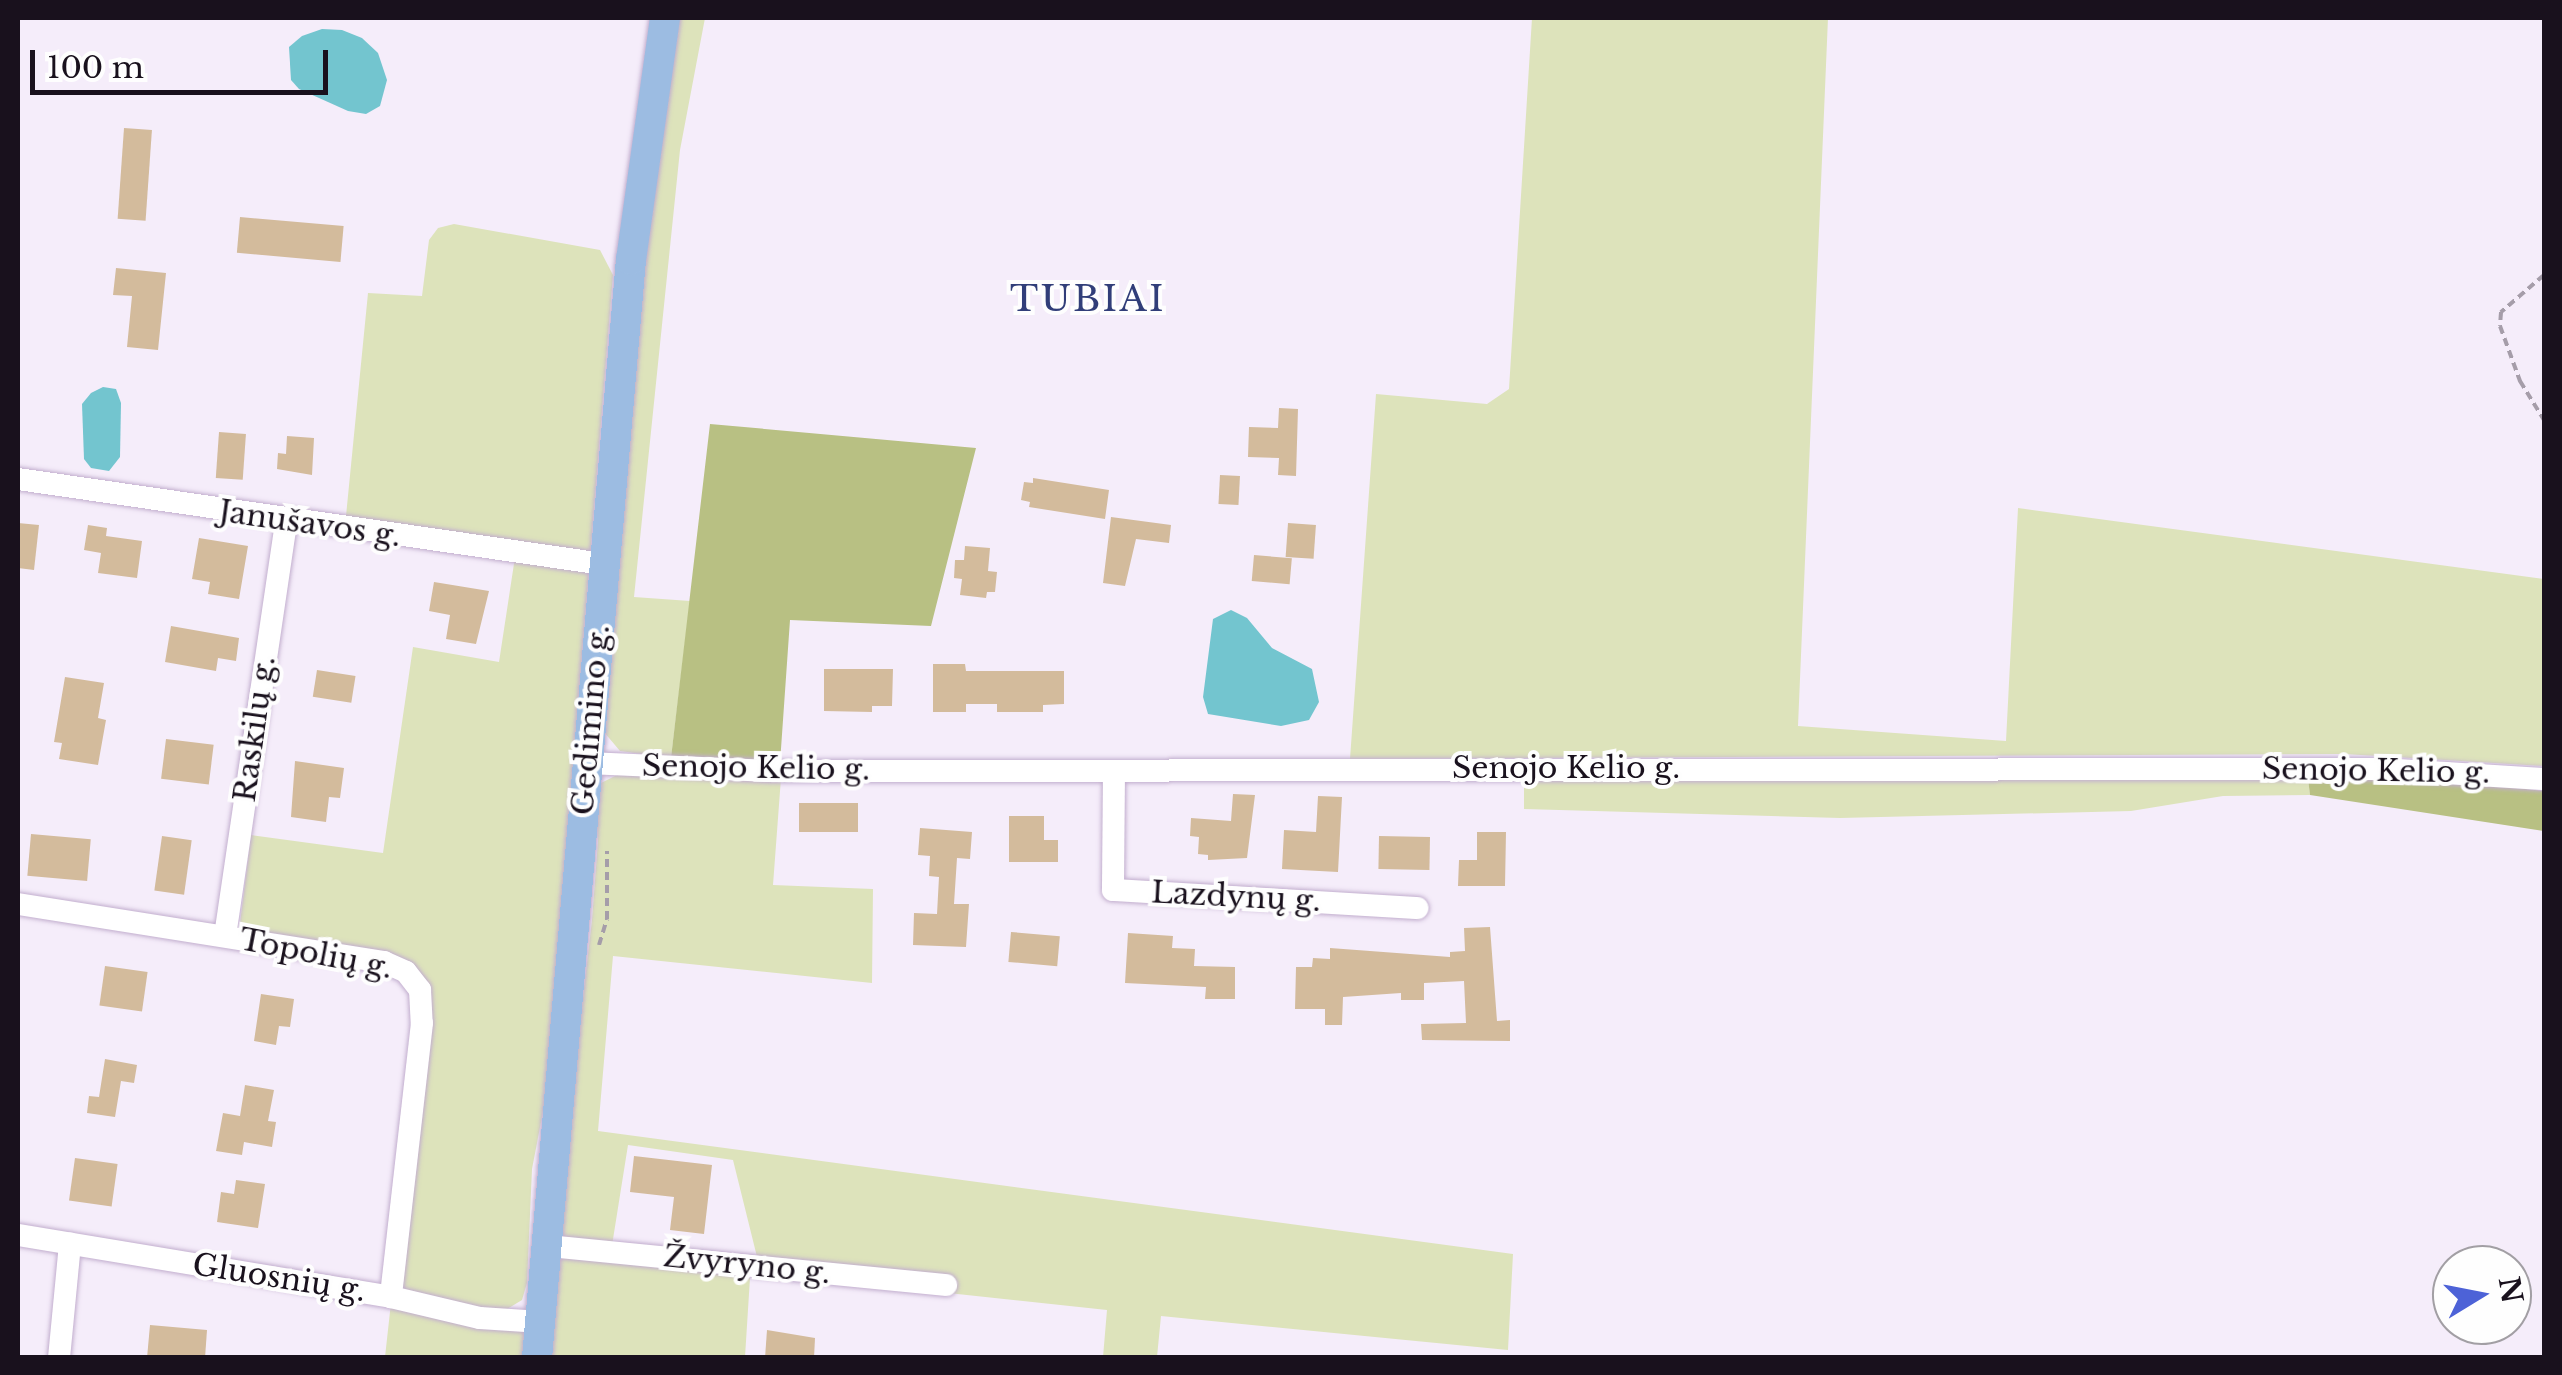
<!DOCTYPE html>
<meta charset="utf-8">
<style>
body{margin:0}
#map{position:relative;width:2562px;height:1375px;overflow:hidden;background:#f5edfa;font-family:"Libre Baskerville",serif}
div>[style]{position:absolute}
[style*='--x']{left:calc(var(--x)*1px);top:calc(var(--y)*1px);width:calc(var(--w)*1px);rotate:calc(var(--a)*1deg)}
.green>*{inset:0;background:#dde3bb}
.forest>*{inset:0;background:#b8c083}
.water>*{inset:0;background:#73c5cf}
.building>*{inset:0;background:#d3bb9c;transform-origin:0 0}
.path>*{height:4px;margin-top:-2px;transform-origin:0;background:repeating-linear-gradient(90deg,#a59da9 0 8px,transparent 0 13px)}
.roads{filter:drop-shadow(0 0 2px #c2aece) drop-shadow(0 0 2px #c2aece)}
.minor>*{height:22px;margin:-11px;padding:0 11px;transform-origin:11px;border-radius:11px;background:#fff}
.major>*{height:30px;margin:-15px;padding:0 15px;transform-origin:15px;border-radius:15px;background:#9cbce2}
span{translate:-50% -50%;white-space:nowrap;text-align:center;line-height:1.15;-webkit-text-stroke:8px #fefefe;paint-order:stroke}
.street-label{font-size:30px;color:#19111d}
.quarter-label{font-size:35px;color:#313e79;letter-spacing:2.5px}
.frame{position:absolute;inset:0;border:20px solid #19111d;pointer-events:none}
.north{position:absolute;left:2432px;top:1245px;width:100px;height:100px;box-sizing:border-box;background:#fefefe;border:2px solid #a29fa4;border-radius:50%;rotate:80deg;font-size:28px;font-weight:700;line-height:40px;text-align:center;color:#19111d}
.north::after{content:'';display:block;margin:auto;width:35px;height:45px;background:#4d62d7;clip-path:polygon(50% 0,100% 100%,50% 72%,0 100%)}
.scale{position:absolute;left:30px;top:50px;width:298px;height:45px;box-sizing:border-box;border:5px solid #19111d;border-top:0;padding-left:12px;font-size:30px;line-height:35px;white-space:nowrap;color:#19111d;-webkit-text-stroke:8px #fefefe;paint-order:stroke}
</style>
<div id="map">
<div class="green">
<div style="clip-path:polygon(672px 18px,705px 18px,680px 150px,634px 597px,690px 601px,671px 758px,620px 751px,604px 732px,643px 260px)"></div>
<div style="clip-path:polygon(1532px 18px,1828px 18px,1798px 726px,2006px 741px,2018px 508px,2544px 579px,2544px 766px,2344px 754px,1350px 759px,1376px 394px,1487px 404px,1509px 389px)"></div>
<div style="clip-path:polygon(454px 224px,600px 250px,613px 275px,546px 1096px,532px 1169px,527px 1283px,522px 1300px,504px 1311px,541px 1322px,537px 1357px,385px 1357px,422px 1023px,406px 972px,239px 931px,251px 835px,383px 853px,413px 647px,499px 662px,517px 544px,346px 516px,368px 293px,422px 296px,429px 240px,438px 228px)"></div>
<div style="clip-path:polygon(619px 774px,781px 778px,773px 885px,873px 889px,872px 983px,613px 956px,598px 1131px,1513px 1254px,1508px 1350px,1161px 1316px,1157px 1357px,1103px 1357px,1107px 1310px,761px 1273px,733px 1160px,628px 1145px,610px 1258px,750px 1278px,745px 1357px,541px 1358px,592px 920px,598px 841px,595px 800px,601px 783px)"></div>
<div style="clip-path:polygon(1524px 778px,2308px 779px,2310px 795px,2223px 796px,2131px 811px,1840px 818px,1524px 809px)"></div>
</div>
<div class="forest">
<div style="clip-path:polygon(710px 424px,976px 448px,931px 626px,790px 620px,780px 763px,671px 758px)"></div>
<div style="clip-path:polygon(2420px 778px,2544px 791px,2544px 831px,2310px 795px,2308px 779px)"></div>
</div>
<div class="water">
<div style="clip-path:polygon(322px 29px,342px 30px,362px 38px,378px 53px,387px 80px,380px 106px,366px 114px,348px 111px,299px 89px,291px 80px,289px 47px,302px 36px)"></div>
<div style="clip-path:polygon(103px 387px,116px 389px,121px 403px,120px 457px,109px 471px,91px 468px,84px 459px,82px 404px,91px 393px)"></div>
<div style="clip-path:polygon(1231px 610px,1247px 618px,1272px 648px,1312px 669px,1319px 702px,1309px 720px,1281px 726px,1208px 714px,1203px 697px,1213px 619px)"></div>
</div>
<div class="building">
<div style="left:124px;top:128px;width:28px;height:91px;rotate:4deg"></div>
<div style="left:240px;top:217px;width:104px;height:36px;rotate:5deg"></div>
<div style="clip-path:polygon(116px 268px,166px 273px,158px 350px,127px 347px,132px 296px,113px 295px)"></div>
<div style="clip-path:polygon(1279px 408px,1298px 409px,1296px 476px,1278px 475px,1279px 458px,1248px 457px,1249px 427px,1278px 428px)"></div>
<div style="left:219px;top:432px;width:27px;height:46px;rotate:4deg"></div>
<div style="clip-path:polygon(287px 436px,314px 438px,312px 475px,277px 469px,278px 453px,286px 454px)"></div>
<div style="left:1220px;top:475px;width:20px;height:29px;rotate:3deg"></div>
<div style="clip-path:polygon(1033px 478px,1109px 490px,1105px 519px,1029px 507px,1030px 502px,1021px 500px,1024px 482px,1033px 483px)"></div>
<div style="clip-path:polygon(1111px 517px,1171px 525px,1169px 543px,1136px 539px,1125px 586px,1103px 583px)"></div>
<div style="clip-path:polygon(18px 523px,39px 525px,34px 570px,18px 568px)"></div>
<div style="left:1288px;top:523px;width:28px;height:34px;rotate:4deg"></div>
<div style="clip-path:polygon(88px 525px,107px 528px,106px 536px,142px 541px,137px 578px,98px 573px,101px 553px,84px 550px)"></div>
<div style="clip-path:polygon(199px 538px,248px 546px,239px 599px,208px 594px,210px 582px,192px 579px)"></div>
<div style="clip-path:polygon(965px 546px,990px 548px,988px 571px,997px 572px,995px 592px,987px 592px,986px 598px,960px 595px,962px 579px,954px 578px,955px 560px,964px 560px)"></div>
<div style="left:1254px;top:555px;width:38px;height:26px;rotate:5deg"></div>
<div style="clip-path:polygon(434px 582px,489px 591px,476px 644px,446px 639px,450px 615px,429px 611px)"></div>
<div style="clip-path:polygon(171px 626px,239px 638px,236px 661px,218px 658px,216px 671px,165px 662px)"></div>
<div style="clip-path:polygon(933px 664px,965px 664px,966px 671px,1064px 671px,1064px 704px,1043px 705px,1043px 712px,997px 712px,997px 704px,966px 704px,966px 712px,933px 712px)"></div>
<div style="clip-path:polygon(824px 669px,893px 669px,892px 706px,872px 706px,872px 712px,824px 711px)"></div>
<div style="left:317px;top:670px;width:39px;height:27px;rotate:9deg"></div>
<div style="clip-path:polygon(65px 677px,104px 683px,98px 718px,106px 720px,98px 765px,59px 759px,62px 743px,54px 742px)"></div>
<div style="left:166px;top:739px;width:48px;height:40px;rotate:7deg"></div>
<div style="clip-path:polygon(295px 761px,344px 768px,340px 798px,329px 797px,326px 822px,291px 817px)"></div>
<div style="clip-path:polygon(1233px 794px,1255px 795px,1247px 858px,1208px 860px,1208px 855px,1198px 854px,1199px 837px,1190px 836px,1191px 818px,1231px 821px)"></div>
<div style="clip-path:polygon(1318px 796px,1342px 797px,1338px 872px,1282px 869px,1284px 830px,1316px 832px)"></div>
<div style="left:799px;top:803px;width:59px;height:29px"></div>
<div style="clip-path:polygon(1009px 816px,1044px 816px,1044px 840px,1058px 840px,1058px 862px,1009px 862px)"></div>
<div style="clip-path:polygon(920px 828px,972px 832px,970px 859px,957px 858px,954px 904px,969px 904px,966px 947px,913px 945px,914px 913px,937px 914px,939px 877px,929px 876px,930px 856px,918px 855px)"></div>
<div style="clip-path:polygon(1477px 832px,1506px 832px,1505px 886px,1458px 886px,1459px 860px,1477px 860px)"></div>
<div style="left:31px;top:834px;width:60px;height:42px;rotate:5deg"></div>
<div style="left:162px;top:836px;width:30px;height:55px;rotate:8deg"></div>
<div style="left:1379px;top:836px;width:51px;height:33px;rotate:1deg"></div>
<div style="clip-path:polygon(1490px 927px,1497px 1021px,1510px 1020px,1510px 1041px,1422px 1040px,1421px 1024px,1466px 1023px,1464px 981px,1424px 983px,1424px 1000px,1401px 1000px,1401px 993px,1343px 997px,1342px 1025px,1325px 1025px,1325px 1009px,1295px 1009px,1296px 967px,1312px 967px,1313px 958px,1330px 959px,1330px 948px,1450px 957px,1450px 952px,1465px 951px,1464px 928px)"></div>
<div style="left:1011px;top:932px;width:49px;height:30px;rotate:5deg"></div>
<div style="clip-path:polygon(1128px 933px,1173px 936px,1172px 948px,1195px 949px,1194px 966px,1235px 967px,1235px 999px,1205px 999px,1206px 987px,1125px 983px)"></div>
<div style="left:105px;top:966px;width:43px;height:40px;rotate:8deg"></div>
<div style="clip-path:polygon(261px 994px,294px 999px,290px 1027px,279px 1026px,276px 1045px,254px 1041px)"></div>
<div style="clip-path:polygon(105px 1059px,137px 1065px,134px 1083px,121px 1081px,115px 1117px,87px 1113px,89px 1096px,99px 1097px)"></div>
<div style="clip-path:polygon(245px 1085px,274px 1090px,268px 1121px,276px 1122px,272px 1147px,244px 1142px,242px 1155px,216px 1151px,223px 1113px,240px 1116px)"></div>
<div style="clip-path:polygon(634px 1156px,712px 1165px,704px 1234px,670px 1230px,674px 1197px,630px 1192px)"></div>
<div style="left:75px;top:1158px;width:43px;height:43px;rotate:8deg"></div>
<div style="clip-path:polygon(236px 1180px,265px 1184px,258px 1228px,217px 1222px,221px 1192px,234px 1194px)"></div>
<div style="clip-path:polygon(150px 1325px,207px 1330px,205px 1358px,147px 1358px)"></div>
<div style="clip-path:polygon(767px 1330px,815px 1338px,814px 1358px,765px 1358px)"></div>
</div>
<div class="path">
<div style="--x:2544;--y:275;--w:57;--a:139.3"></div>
<div style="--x:2501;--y:312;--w:14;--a:94"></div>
<div style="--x:2500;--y:326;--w:59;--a:70"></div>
<div style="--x:2520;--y:381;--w:46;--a:58.4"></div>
<div style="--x:599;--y:945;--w:27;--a:-73"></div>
<div style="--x:607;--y:919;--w:68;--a:-90"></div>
</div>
<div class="roads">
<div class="minor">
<div style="--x:18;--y:479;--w:591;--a:8.27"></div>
<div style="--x:587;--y:763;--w:184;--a:2.5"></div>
<div style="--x:771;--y:771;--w:1609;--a:-0.07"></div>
<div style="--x:2380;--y:769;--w:164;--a:3.5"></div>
<div style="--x:1114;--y:771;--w:119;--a:90.5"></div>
<div style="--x:1113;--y:890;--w:305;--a:3.4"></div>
<div style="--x:18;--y:904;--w:371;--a:9"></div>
<div style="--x:384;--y:962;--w:24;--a:24"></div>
<div style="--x:406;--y:972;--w:23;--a:52"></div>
<div style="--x:420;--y:990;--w:33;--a:87"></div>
<div style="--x:422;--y:1023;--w:276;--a:96.5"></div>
<div style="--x:225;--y:936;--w:419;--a:-81.6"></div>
<div style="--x:18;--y:1235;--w:378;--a:9.4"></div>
<div style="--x:391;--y:1297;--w:91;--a:13.3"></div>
<div style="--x:480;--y:1318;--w:61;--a:3.8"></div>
<div style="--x:548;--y:1246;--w:400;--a:5.6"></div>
<div style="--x:59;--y:1358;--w:115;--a:-84.5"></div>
</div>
<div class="major">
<div style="--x:537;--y:1358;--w:1102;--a:-85.11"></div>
<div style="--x:631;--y:260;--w:244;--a:-82"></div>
</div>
</div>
<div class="street-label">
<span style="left:310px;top:524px;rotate:8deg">Janušavos g.</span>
<span style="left:591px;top:720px;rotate:-85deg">Gedimino g.</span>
<span style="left:255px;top:729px;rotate:-82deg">Raskilų g.</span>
<span style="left:756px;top:768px;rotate:1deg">Senojo Kelio g.</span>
<span style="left:1566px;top:768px">Senojo Kelio g.</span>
<span style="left:2376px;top:771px;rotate:1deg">Senojo Kelio g.</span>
<span style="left:1236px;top:897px;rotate:3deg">Lazdynų g.</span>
<span style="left:316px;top:954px;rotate:11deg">Topolių g.</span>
<span style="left:747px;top:1265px;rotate:6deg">Žvyryno g.</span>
<span style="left:279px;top:1278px;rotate:9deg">Gluosnių g.</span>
</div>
<div class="quarter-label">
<span style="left:1088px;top:299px">TUBIAI</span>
</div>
<div class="frame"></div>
<div class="north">N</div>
<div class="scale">100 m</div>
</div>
